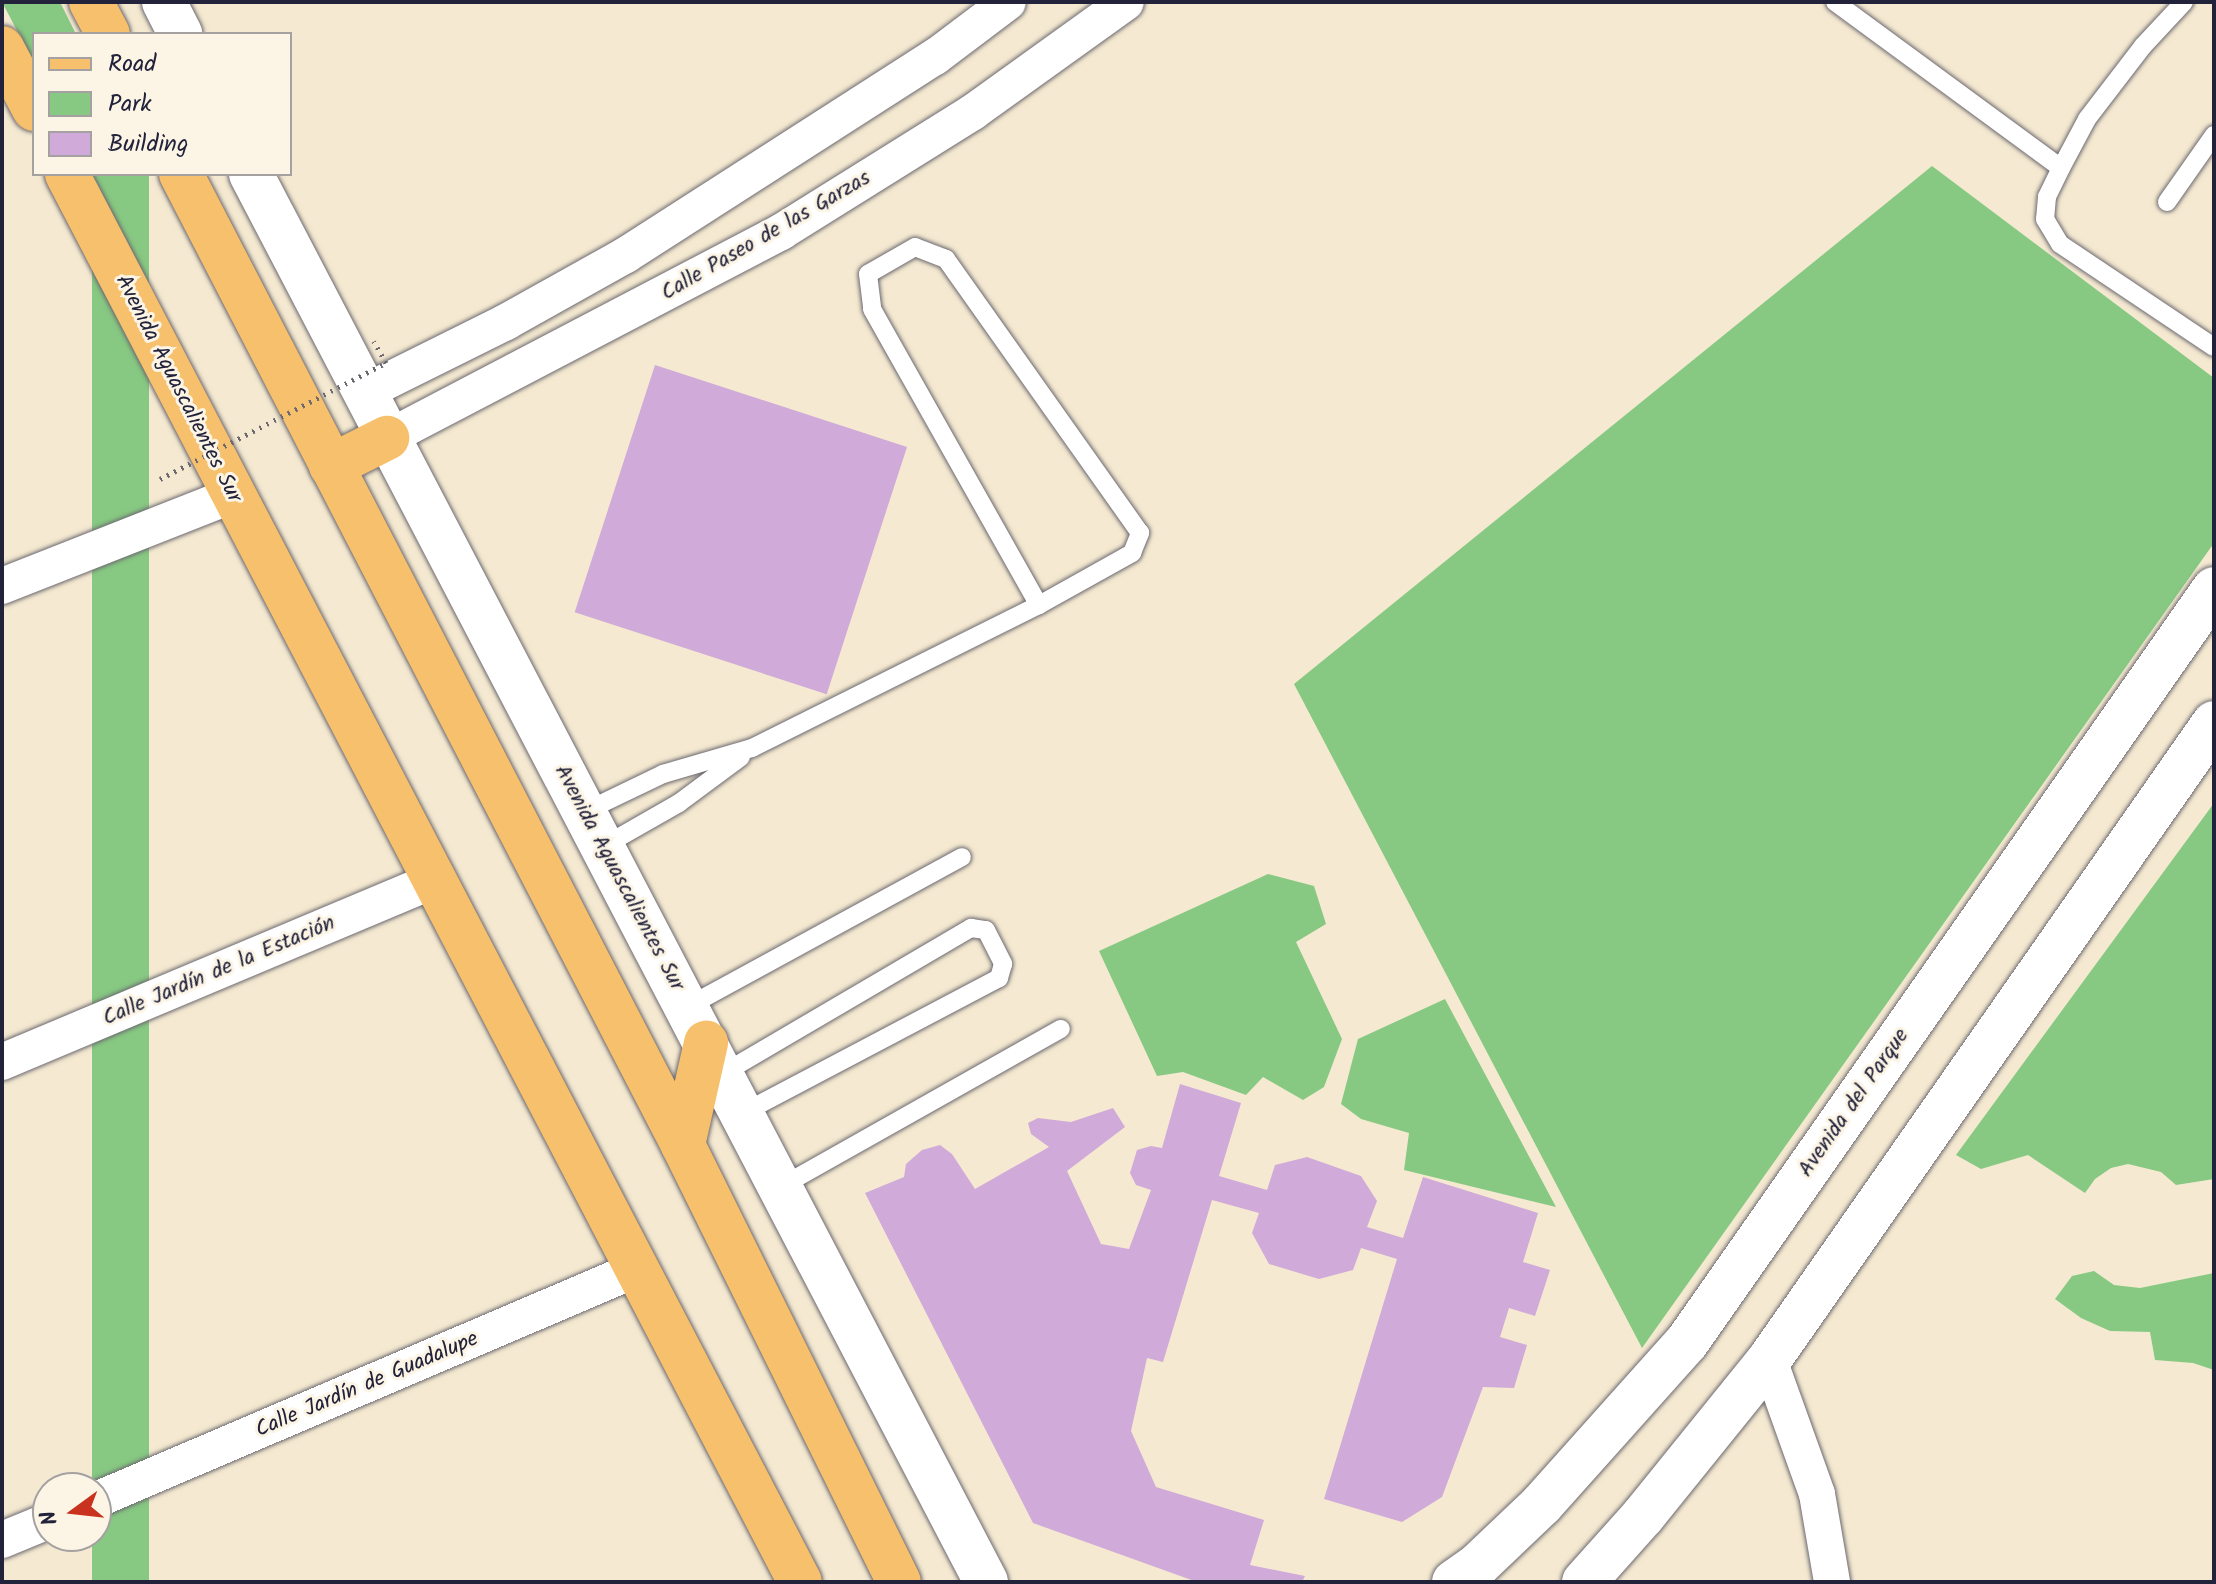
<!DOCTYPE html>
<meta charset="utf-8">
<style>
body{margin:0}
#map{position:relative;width:2216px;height:1584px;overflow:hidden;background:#f5ead1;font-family:Kalam,sans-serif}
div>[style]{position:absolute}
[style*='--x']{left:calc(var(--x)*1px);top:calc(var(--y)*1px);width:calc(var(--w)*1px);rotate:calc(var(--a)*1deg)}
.green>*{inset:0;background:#87c982;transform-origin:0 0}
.building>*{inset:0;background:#d0aad8;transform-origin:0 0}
.roads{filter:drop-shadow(0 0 2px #6c6870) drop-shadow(0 0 2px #6c6870)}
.service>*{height:18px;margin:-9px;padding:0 9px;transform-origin:9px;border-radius:9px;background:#fff}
.minor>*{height:36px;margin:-18px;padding:0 18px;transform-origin:18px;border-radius:18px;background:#fff}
.tertiary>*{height:44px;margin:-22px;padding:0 22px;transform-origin:22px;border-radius:22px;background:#fff}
.primary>*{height:44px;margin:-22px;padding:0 22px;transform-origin:22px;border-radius:22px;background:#f7c06c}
.path-bridge>*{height:5px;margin-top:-2.5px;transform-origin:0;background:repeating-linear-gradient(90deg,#6c6870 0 2px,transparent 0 8px)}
span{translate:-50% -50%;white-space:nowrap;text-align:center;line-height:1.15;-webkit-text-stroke:6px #fcf5e5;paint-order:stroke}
.street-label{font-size:22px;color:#22223b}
.frame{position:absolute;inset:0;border:4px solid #22223b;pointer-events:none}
.legend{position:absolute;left:32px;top:32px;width:260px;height:144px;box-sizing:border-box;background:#fcf5e5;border:2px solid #a5a1a1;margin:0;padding:10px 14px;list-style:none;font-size:24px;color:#22223b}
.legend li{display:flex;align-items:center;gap:16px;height:40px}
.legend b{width:40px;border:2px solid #a5a1a1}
.north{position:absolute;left:32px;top:1472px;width:80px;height:80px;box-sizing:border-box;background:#fcf5e5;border:2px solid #a5a1a1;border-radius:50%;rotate:255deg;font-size:22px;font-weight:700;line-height:32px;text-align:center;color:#22223b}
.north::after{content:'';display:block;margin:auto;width:28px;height:36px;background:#c8321e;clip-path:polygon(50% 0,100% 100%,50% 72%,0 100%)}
</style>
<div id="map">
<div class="green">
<div style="clip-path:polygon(2px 2px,60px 2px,76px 34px,34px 34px,34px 63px)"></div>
<div style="clip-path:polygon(1932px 166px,2214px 378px,2214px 543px,1642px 1348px,1294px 684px)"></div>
<div style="left:92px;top:174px;width:57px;height:1588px"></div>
<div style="clip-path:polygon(2214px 803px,2214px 1179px,2176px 1185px,2161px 1172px,2128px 1164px,2111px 1168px,2095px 1179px,2085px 1193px,2028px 1155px,1981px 1169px,1956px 1155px)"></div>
<div style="clip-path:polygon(1268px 874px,1314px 886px,1326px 924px,1296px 942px,1342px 1039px,1324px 1087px,1303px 1100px,1263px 1077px,1246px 1095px,1183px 1072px,1157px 1076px,1099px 951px)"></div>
<div style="clip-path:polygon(1445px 999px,1556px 1207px,1404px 1170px,1409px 1133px,1361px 1119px,1341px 1104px,1358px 1039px)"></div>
<div style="clip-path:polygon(2094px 1271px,2114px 1285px,2140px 1288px,2214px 1273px,2214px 1370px,2193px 1363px,2155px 1360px,2150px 1332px,2110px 1331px,2081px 1318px,2055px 1299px,2072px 1276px)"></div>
</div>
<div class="building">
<div style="left:655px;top:365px;width:265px;height:260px;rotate:18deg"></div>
<div style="clip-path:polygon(1180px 1084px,1241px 1103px,1219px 1176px,1267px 1190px,1275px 1165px,1307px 1157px,1361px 1176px,1377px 1201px,1367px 1227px,1403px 1238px,1423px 1177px,1538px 1213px,1523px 1262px,1550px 1270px,1535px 1316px,1509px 1308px,1500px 1337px,1527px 1345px,1514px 1388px,1483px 1387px,1442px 1497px,1402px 1522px,1324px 1499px,1397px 1259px,1361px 1248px,1353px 1270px,1319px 1279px,1269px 1264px,1252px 1233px,1259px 1213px,1212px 1200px,1163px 1362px,1147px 1358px,1131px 1431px,1156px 1487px,1264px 1520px,1250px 1565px,1305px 1576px,1302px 1582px,1197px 1582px,1033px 1523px,865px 1193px,904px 1177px,906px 1164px,922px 1150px,940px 1145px,952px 1154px,975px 1189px,1049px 1147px,1031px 1134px,1028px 1123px,1038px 1118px,1071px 1122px,1113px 1108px,1125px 1127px,1067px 1171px,1101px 1244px,1129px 1249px,1151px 1190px,1136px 1185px,1130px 1173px,1137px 1150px,1151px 1146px,1162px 1148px)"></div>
</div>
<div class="roads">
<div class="service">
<div style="--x:1835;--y:2;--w:280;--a:36.3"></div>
<div style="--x:2061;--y:168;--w:32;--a:116"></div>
<div style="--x:2047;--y:197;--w:22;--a:95"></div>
<div style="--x:2045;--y:219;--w:29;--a:59"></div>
<div style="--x:2060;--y:244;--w:185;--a:33.8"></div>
<div style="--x:2061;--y:168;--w:55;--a:-62"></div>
<div style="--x:2087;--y:119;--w:92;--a:-52.5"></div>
<div style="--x:2143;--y:46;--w:60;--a:-47"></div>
<div style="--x:2167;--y:202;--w:82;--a:-55"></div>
<div style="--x:584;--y:812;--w:88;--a:-25.7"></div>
<div style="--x:663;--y:774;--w:93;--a:-16.3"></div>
<div style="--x:752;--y:748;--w:321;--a:-26.5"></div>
<div style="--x:1039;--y:605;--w:107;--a:-29.2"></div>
<div style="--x:1132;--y:553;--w:22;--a:-68"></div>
<div style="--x:1140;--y:533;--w:336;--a:-125.3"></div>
<div style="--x:946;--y:259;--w:33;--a:-159"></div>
<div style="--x:915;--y:247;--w:54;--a:150.1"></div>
<div style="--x:868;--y:274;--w:35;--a:83"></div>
<div style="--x:872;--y:309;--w:340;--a:60.6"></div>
<div style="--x:602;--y:847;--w:89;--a:-29.7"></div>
<div style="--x:679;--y:803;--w:77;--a:-36.6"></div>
<div style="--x:687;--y:1007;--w:313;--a:-28.6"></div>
<div style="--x:722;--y:1074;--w:289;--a:-30.4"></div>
<div style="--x:971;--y:928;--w:15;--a:8"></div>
<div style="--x:986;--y:930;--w:38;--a:63"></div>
<div style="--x:1003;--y:964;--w:15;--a:106"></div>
<div style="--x:999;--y:978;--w:289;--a:152.2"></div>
<div style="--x:782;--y:1186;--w:320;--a:-29.4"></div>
</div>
<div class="minor">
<div style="--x:363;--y:393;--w:160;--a:-26.4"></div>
<div style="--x:506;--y:322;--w:137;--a:-29.2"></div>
<div style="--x:626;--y:255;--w:367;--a:-32.7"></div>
<div style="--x:935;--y:57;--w:91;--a:-37"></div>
<div style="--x:387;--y:438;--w:445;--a:-27.6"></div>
<div style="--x:781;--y:232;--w:226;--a:-32"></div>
<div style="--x:973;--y:112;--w:188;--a:-35.7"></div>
<div style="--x:2;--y:586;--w:248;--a:-21.5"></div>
<div style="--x:2;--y:1062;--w:470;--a:-22.8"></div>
<div style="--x:1769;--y:1360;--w:142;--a:70.3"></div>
<div style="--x:1817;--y:1494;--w:89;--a:80.3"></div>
<div style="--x:96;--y:1500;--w:588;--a:-23.12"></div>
<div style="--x:2;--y:1540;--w:50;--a:-22.4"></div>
</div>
<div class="tertiary">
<div style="--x:164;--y:2;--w:36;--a:63"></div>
<div style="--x:251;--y:174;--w:1588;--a:62.43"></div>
<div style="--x:1454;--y:1582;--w:29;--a:-35"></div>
<div style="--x:1478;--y:1565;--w:88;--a:-43.6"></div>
<div style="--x:1542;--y:1504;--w:217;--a:-48.2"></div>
<div style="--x:1687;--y:1342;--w:919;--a:-55.01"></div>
<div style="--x:1584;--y:1582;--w:89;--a:-48.2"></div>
<div style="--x:1643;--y:1516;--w:201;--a:-51.1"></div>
<div style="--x:1769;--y:1360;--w:777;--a:-55.06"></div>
</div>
<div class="primary">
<div style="--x:91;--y:2;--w:36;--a:62"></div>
<div style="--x:2;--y:48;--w:69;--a:62.3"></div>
<div style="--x:67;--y:174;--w:1587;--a:62.5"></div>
<div style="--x:181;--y:174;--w:1093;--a:62.66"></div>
<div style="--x:683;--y:1145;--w:487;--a:63.7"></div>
<div style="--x:331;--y:466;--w:63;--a:-26.6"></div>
<div style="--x:683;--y:1145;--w:105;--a:-77.3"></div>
</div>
</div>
<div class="path-bridge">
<div style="--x:160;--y:479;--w:254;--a:-27.2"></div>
<div style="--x:386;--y:363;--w:25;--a:-119"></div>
</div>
<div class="street-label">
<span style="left:766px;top:236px;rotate:-30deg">Calle Paseo de las Garzas</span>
<span style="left:178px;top:389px;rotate:63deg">Avenida Aguascalientes Sur</span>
<span style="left:619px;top:878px;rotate:62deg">Avenida Aguascalientes Sur</span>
<span style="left:219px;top:971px;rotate:-23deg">Calle Jardín de la Estación</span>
<span style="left:1854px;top:1103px;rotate:-55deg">Avenida del Parque</span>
<span style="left:367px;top:1385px;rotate:-23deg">Calle Jardín de Guadalupe</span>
</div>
<div class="frame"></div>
<ul class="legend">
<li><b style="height:10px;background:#f7c06c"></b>Road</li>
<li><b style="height:22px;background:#87c982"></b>Park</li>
<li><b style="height:22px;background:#d0aad8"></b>Building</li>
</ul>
<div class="north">N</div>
</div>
